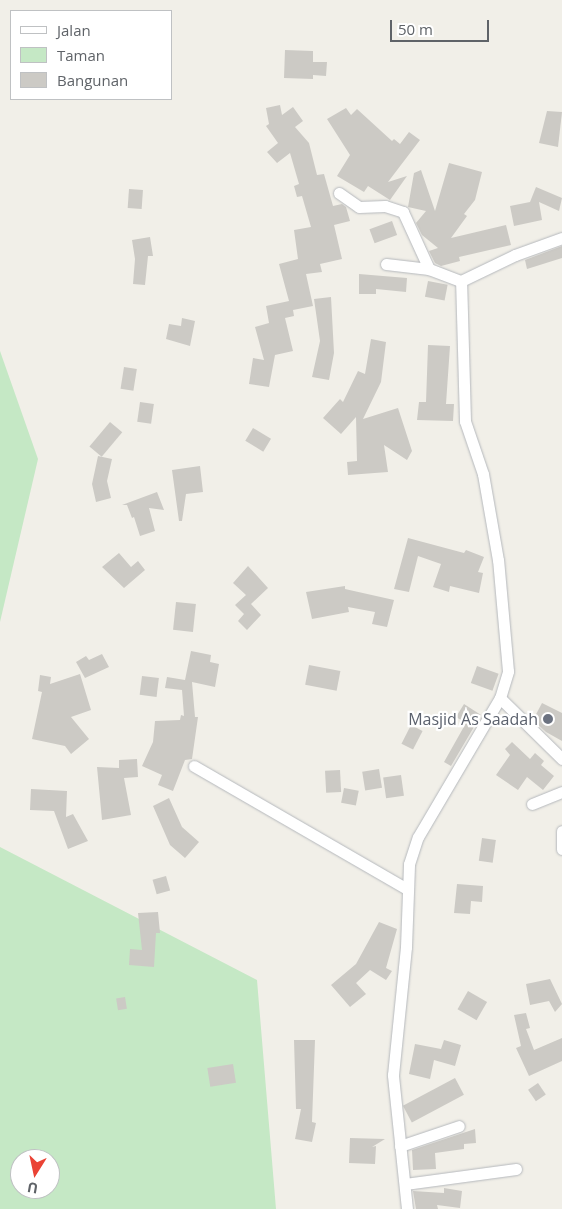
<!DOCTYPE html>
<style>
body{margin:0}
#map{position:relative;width:562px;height:1209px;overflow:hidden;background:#f1efe8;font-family:"Open Sans",sans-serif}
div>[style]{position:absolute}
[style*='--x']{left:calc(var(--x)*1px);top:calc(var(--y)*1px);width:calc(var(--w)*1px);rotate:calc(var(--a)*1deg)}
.green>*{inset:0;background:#c5e8c5}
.building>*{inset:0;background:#cccac5;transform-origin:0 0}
.roads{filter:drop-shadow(0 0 1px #b5b8bc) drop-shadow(0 0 1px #b5b8bc)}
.minor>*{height:11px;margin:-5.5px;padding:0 5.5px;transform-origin:5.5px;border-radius:5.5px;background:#fff}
.dots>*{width:14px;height:14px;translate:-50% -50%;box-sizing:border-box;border:2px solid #fff;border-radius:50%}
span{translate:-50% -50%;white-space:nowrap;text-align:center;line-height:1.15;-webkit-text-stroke:4.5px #fff;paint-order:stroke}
.worship-label{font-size:16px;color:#5b616d}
.right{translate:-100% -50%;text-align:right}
.legend{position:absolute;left:10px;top:10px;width:162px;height:90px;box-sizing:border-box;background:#fff;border:1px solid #bfc1c3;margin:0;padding:6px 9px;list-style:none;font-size:15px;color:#5f6368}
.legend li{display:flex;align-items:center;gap:10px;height:25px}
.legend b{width:25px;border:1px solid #bfc1c3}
.north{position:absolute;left:10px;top:1149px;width:50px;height:50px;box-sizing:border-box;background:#fff;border:1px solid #bfc1c3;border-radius:50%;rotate:190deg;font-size:14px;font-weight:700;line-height:20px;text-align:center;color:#5f6368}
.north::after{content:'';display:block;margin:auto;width:18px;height:22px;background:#ea4335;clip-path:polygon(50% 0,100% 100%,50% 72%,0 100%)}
.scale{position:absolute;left:390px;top:20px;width:99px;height:22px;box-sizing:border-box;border:2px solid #5f6368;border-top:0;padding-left:6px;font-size:15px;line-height:18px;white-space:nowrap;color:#5f6368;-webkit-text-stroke:4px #fff;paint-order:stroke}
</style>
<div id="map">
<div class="green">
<div style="clip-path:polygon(0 351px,38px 459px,0 622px)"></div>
<div style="clip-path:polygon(evenodd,0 847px,257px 980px,276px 1209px,0 1209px,0 847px,20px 1159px,50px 1159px,50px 1189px,20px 1189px,20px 1159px)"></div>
</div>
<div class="building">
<div style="clip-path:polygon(285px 50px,313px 51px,313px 62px,327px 62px,326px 76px,313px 75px,313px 79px,284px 78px)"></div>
<div style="clip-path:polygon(280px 105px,282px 115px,293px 107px,303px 121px,295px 127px,309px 143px,317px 175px,324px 174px,333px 206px,342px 204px,346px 207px,350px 221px,334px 225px,342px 259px,320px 264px,322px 272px,306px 274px,313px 306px,293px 310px,294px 316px,285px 318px,293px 351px,275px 355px,269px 387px,249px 384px,253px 358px,264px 360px,255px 327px,269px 323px,266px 306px,289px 301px,279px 264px,298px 259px,294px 230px,311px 227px,302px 196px,297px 197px,294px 186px,299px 184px,290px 153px,277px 163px,267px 152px,278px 143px,266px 126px,269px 124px,266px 108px)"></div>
<div style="clip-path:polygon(346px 108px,351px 115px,357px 109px,392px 141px,394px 139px,400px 144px,409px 132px,420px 140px,388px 182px,407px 176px,390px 200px,368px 186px,364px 192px,337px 176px,350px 155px,327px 119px)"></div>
<div style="clip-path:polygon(547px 111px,562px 112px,558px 147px,539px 143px)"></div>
<div style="clip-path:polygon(449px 163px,482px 172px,475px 200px,464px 214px,467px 216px,451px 238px,506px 225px,511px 245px,459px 257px,460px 261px,441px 266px,435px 263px,429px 251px,438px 248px,422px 235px,416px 223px,426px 211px,408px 207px,414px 173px,421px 170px,435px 211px)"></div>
<div style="clip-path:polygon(536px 187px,562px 198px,559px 211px,539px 202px,542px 220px,514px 226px,510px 206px,530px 202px)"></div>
<div style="left:129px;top:189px;width:14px;height:19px;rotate:4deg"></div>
<div style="left:392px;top:221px;width:15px;height:24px;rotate:70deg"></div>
<div style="clip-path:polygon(150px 237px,153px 256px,148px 256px,145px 285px,133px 284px,135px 259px,132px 240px)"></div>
<div style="clip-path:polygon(562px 246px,562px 258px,527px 269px,525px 260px)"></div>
<div style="clip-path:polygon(359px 274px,407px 278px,406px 292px,376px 289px,376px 294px,359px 294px)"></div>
<div style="left:428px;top:281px;width:20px;height:16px;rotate:11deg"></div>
<div style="clip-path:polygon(331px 297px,334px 353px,329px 380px,312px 377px,320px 341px,314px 299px)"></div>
<div style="clip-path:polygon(182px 318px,195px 321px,190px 346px,166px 339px,169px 324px,181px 326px)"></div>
<div style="clip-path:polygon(371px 339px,386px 342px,381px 382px,363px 419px,398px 408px,412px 451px,407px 460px,384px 445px,388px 472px,348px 475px,347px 462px,357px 461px,356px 417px,341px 434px,323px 418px,340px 399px,343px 402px,358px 371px,365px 374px)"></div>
<div style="clip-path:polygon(428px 345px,450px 346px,446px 404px,454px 404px,453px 421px,417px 420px,419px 402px,426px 402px)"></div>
<div style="left:124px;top:367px;width:13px;height:22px;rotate:9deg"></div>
<div style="left:140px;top:402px;width:14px;height:20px;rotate:8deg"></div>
<div style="left:110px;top:422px;width:16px;height:32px;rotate:40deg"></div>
<div style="left:253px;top:428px;width:21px;height:15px;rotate:31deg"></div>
<div style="clip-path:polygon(98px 456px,112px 459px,107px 481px,111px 498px,96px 502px,92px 484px)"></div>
<div style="clip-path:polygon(200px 466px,203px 492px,186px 494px,182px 521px,179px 521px,172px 470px)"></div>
<div style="clip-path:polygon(157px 492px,164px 510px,149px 508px,155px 531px,140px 536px,134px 517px,132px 518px,127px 505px,122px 505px)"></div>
<div style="clip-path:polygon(408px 538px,464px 553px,466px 550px,484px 557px,478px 572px,483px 573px,479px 593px,450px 586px,449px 592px,433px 587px,441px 564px,418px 556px,409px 592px,394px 589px)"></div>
<div style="clip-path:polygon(119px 553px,131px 567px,138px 561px,145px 570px,124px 588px,102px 567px)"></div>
<div style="clip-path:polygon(248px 566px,268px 588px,251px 604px,261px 615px,247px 630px,238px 621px,244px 614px,235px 605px,246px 595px,233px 583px)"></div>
<div style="clip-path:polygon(345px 586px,345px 589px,394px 600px,387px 627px,372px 624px,375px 612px,348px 607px,349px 612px,312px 619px,306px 592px)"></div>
<div style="left:176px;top:602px;width:20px;height:28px;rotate:6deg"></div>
<div style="clip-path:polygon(191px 651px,211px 655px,210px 662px,219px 664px,215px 687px,192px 682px,195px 717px,198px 717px,192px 759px,185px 760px,173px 791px,158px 785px,162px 775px,142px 766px,153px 742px,155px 721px,180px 720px,181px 715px,184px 716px,182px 690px,165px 688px,167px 677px,185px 680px)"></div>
<div style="clip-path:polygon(102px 654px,109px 667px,85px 678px,76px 662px,86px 656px,89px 660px)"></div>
<div style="left:309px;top:665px;width:32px;height:20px;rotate:11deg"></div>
<div style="left:477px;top:666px;width:23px;height:18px;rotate:20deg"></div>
<div style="clip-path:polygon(80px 674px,91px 710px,71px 717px,89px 739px,71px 754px,65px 746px,32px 739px,42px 692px,38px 691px,40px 675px,51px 677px,50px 684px)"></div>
<div style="left:142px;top:676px;width:17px;height:19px;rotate:7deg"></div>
<div style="clip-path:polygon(542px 703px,562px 713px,562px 741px,546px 732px,533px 720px)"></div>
<div style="clip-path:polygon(464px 704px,481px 715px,451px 766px,444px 762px,466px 723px,456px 717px)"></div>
<div style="left:411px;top:725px;width:13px;height:21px;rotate:27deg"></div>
<div style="clip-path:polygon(512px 742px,530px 759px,535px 753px,544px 761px,541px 765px,554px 776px,543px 790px,527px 777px,518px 790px,496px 775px,510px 755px,505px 749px)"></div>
<div style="clip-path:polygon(137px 759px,138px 777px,124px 778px,131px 815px,102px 820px,97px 767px,119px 768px,119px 760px)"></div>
<div style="left:379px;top:769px;width:19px;height:17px;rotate:81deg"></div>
<div style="left:340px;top:770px;width:22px;height:15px;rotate:87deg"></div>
<div style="left:401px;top:775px;width:21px;height:18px;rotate:82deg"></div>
<div style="left:344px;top:788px;width:15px;height:15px;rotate:11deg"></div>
<div style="clip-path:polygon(31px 789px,67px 791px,66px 817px,73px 814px,88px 841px,68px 849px,54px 811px,30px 810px)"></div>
<div style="clip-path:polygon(169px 798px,182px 827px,199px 842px,185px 858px,170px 845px,153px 806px)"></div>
<div style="left:482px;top:838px;width:14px;height:23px;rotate:8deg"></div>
<div style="left:166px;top:876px;width:15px;height:14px;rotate:74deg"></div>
<div style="clip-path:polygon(457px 884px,483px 886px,482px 902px,471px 901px,470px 914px,454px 913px)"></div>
<div style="clip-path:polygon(158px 912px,160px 933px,156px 933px,154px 967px,129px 965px,130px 949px,142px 950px,138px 913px)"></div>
<div style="clip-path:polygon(379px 922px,397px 929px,386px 968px,392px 971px,386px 980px,370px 970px,356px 983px,366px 994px,350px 1007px,331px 985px,356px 964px)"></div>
<div style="clip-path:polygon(550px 979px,562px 1004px,555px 1012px,549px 1001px,530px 1005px,526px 984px)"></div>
<div style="left:468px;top:991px;width:22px;height:21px;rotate:30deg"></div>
<div style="left:125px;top:997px;width:12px;height:9px;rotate:81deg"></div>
<div style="clip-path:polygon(526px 1013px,530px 1028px,526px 1029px,534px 1050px,562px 1038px,562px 1061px,529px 1076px,516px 1048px,521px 1046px,514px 1015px)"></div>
<div style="clip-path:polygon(294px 1040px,315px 1040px,312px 1122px,316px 1123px,312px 1142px,295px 1139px,301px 1109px,296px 1109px)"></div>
<div style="clip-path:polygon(444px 1040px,461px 1045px,455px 1066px,434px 1060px,430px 1079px,409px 1074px,415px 1044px,441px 1049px)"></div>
<div style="left:233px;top:1064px;width:19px;height:26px;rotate:81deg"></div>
<div style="left:455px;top:1078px;width:19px;height:59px;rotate:62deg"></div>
<div style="left:538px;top:1083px;width:14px;height:12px;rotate:56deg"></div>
<div style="clip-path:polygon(475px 1129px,476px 1143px,464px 1144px,464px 1149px,435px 1153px,436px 1169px,413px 1170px,412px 1150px)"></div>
<div style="clip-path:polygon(350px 1138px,385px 1139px,372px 1147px,376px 1146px,375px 1164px,349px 1163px)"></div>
<div style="clip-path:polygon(444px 1188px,462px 1191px,460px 1208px,437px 1205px,438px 1209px,416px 1209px,413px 1191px,444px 1193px)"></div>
</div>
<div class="roads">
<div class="minor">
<div style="--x:339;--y:193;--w:24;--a:35"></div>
<div style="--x:359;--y:207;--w:26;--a:-2"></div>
<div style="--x:385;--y:206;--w:19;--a:18"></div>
<div style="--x:403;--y:212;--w:63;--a:65.5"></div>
<div style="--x:386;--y:264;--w:43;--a:6.6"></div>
<div style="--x:429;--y:269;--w:34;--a:21"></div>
<div style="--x:500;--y:698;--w:87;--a:44.5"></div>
<div style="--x:194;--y:766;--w:246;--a:30"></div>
<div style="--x:532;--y:804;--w:32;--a:-22"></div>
<div style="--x:562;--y:831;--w:18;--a:90"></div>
<div style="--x:400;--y:1146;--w:62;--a:-18.7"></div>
<div style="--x:405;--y:1184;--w:112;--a:-7.7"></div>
<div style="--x:407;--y:1209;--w:135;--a:-96"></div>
<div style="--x:393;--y:1075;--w:129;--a:-84.2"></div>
<div style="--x:406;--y:947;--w:83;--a:-87.9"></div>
<div style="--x:409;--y:864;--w:28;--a:-72"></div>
<div style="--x:418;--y:837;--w:161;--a:-59.5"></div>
<div style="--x:500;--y:698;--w:28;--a:-73"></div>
<div style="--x:508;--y:671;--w:111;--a:-95.1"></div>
<div style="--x:498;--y:560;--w:87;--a:-99.9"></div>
<div style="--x:483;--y:474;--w:56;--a:-108.8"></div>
<div style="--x:465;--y:421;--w:140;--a:-91.6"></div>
<div style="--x:461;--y:281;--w:60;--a:-25.7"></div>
<div style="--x:515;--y:255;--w:50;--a:-19.9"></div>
</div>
</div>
<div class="dots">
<div style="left:548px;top:719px;background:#6b7280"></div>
</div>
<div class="worship-label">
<span class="right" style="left:538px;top:719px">Masjid As Saadah</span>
</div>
<ul class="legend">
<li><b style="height:6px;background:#fff"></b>Jalan</li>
<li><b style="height:14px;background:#c5e8c5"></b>Taman</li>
<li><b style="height:14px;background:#cccac5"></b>Bangunan</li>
</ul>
<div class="north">U</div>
<div class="scale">50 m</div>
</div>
